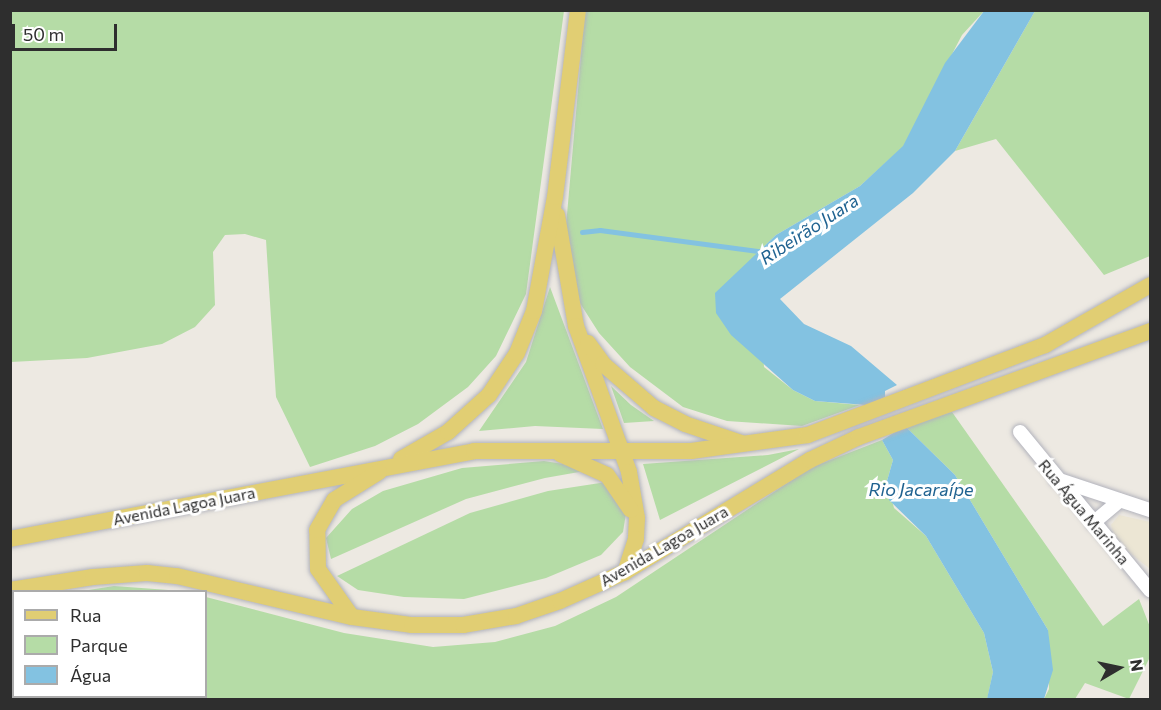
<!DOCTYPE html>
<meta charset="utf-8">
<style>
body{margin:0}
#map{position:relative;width:1161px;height:710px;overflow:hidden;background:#ede9e2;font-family:Commissioner,sans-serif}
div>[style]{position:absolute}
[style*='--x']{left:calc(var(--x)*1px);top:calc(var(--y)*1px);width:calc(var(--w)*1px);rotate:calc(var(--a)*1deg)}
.education>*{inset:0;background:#ece6d4}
.green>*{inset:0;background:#b5dca6}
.water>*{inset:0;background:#83c2e1}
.stream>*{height:4.5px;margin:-2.25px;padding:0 2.25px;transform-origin:2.25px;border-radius:2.25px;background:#83c2e1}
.roads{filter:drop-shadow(0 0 2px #b2b3bc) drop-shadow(0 0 2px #b2b3bc)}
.minor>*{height:14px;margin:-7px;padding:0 7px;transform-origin:7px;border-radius:7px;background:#fff}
.major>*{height:16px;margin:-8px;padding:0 8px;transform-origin:8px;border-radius:8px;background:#e1ce73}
span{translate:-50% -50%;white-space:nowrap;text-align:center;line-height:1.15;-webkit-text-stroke:6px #fff;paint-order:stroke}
.street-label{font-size:16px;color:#2e2e2e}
.water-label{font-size:18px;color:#1f6290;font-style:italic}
.frame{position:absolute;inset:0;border:12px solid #2e2e2e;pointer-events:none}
.legend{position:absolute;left:12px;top:590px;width:195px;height:108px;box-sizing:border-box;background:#fff;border:2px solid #ababab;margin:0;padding:8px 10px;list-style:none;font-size:18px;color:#2e2e2e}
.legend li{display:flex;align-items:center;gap:12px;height:30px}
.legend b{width:30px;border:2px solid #ababab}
.north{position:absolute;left:1089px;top:638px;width:60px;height:60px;-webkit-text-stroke:4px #fff;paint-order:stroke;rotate:81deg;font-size:16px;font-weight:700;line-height:24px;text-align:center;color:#2e2e2e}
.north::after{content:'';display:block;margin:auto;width:21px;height:27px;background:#2e2e2e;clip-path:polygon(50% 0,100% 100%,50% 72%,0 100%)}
.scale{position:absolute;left:12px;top:24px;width:105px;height:27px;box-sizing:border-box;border:3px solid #2e2e2e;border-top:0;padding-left:8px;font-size:18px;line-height:21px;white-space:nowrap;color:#2e2e2e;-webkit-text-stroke:4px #fff;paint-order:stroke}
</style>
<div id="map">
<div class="education">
<div style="clip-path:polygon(1119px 515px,1150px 522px,1150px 569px,1115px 541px,1111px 525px)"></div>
</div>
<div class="green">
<div style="clip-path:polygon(10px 11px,564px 11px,526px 294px,496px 356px,468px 387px,418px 424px,375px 446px,310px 467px,276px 397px,266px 240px,245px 234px,225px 235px,213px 252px,215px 305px,195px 327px,162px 344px,87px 358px,11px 362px)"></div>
<div style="clip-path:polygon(585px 11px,984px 11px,962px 35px,904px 146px,860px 186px,776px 235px,756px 254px,764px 367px,793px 390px,815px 401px,860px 405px,802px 426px,727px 421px,683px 407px,630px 367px,599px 333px,578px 300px,565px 237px)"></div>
<div style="clip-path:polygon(1035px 11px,1150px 11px,1150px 256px,1104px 275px,996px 139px,955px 151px)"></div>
<div style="clip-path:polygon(550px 287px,603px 429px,535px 426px,479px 431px,526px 362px)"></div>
<div style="clip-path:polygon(611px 386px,631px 405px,654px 421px,624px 423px)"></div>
<div style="clip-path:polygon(952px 412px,1103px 626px,1139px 599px,1150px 627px,1150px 657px,1129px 699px,1085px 683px,1075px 699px,1044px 699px,1049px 689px,1048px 630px,955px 475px,905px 426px)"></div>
<div style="clip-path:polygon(882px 440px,893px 460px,887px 481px,894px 508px,926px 536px,984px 633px,993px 672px,987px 700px,11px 700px,11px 604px,13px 603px,14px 696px,206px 696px,206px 597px,344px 633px,433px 647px,495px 642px,555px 626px,616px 597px,810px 468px)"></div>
<div style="clip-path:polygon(799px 449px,660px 520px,643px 464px,768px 455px)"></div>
<div style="clip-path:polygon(544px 461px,596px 469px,545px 478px,466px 499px,331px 559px,326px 538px,352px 509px,383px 491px,462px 468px)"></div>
<div style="clip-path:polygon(613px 481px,627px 507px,623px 532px,601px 555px,546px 578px,464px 599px,404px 597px,358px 590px,337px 576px,470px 513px,548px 491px)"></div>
<div style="clip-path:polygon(114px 586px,182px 591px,185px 591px,82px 591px)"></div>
</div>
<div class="water">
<div style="clip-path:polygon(984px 11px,1035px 11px,955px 151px,913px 193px,780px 299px,804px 324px,851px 346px,897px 385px,885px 391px,885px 397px,866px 405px,815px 401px,793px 390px,731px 335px,716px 313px,715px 293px,776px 235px,860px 186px,903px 146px,945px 63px)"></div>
<div style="clip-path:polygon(905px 426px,955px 475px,1048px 630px,1053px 670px,1044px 699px,987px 699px,993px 672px,984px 633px,926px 536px,889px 500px,887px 481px,893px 460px,882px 440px)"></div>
</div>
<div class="stream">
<div style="--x:582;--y:232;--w:18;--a:-6"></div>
<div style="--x:600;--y:230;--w:166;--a:7.6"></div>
</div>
<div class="roads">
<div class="minor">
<div style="--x:1020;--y:432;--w:205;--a:50.6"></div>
<div style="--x:1056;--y:479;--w:99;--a:18.3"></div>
<div style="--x:1093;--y:523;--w:35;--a:-40"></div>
</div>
<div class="major">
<div style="--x:557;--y:215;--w:113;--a:80.3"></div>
<div style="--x:576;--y:326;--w:155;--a:70"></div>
<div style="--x:629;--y:472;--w:47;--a:80.1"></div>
<div style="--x:637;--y:518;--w:21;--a:93"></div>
<div style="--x:636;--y:539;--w:35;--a:108"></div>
<div style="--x:588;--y:343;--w:26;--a:54"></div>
<div style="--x:603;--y:364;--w:67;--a:40.8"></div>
<div style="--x:654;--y:408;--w:35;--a:27"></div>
<div style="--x:685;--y:424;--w:59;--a:18.7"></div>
<div style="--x:560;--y:454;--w:51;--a:24.1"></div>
<div style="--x:607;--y:475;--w:42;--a:55.6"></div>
<div style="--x:401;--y:459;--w:54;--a:-29.9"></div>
<div style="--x:448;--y:432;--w:55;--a:-42.1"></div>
<div style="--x:489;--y:395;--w:50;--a:-56.3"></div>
<div style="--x:517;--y:353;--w:45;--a:-68"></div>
<div style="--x:534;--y:311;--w:116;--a:-79.6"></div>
<div style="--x:555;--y:197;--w:188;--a:-83"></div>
<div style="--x:10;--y:539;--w:472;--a:-10.7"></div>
<div style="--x:474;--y:451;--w:217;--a:0"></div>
<div style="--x:691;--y:451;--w:118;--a:-7.8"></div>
<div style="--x:808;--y:435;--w:254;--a:-20.8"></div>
<div style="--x:1045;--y:345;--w:121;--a:-29.7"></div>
<div style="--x:10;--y:590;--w:84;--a:-8.9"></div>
<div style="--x:93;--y:577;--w:54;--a:-4.2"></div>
<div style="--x:147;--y:573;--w:30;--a:6"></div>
<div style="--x:177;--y:576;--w:180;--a:13.2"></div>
<div style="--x:352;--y:617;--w:61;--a:7.6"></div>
<div style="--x:412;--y:625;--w:51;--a:0"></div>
<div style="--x:463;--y:625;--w:54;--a:-9.6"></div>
<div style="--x:516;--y:616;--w:46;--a:-18.8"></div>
<div style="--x:560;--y:601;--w:71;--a:-24"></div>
<div style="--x:625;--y:572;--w:216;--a:-31.2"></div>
<div style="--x:810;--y:460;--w:54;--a:-25.1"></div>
<div style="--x:859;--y:437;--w:310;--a:-20"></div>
<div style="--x:352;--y:617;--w:59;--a:-125.3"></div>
<div style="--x:318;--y:569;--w:39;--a:-91"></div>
<div style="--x:317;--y:530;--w:34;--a:-60"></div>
<div style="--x:334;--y:500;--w:53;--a:-31.9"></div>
</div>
</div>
<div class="street-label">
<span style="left:184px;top:506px;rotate:-11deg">Avenida Lagoa Juara</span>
<span style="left:1084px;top:512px;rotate:50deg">Rua Água Marinha</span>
<span style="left:664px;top:546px;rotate:-30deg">Avenida Lagoa Juara</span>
</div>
<div class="water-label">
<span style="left:809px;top:229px;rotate:-33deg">Ribeirão Juara</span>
<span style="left:921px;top:489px">Rio Jacaraípe</span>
</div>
<div class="frame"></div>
<ul class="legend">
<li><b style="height:8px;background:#e1ce73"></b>Rua</li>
<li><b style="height:16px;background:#b5dca6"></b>Parque</li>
<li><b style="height:16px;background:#83c2e1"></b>Água</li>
</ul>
<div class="north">N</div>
<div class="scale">50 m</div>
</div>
